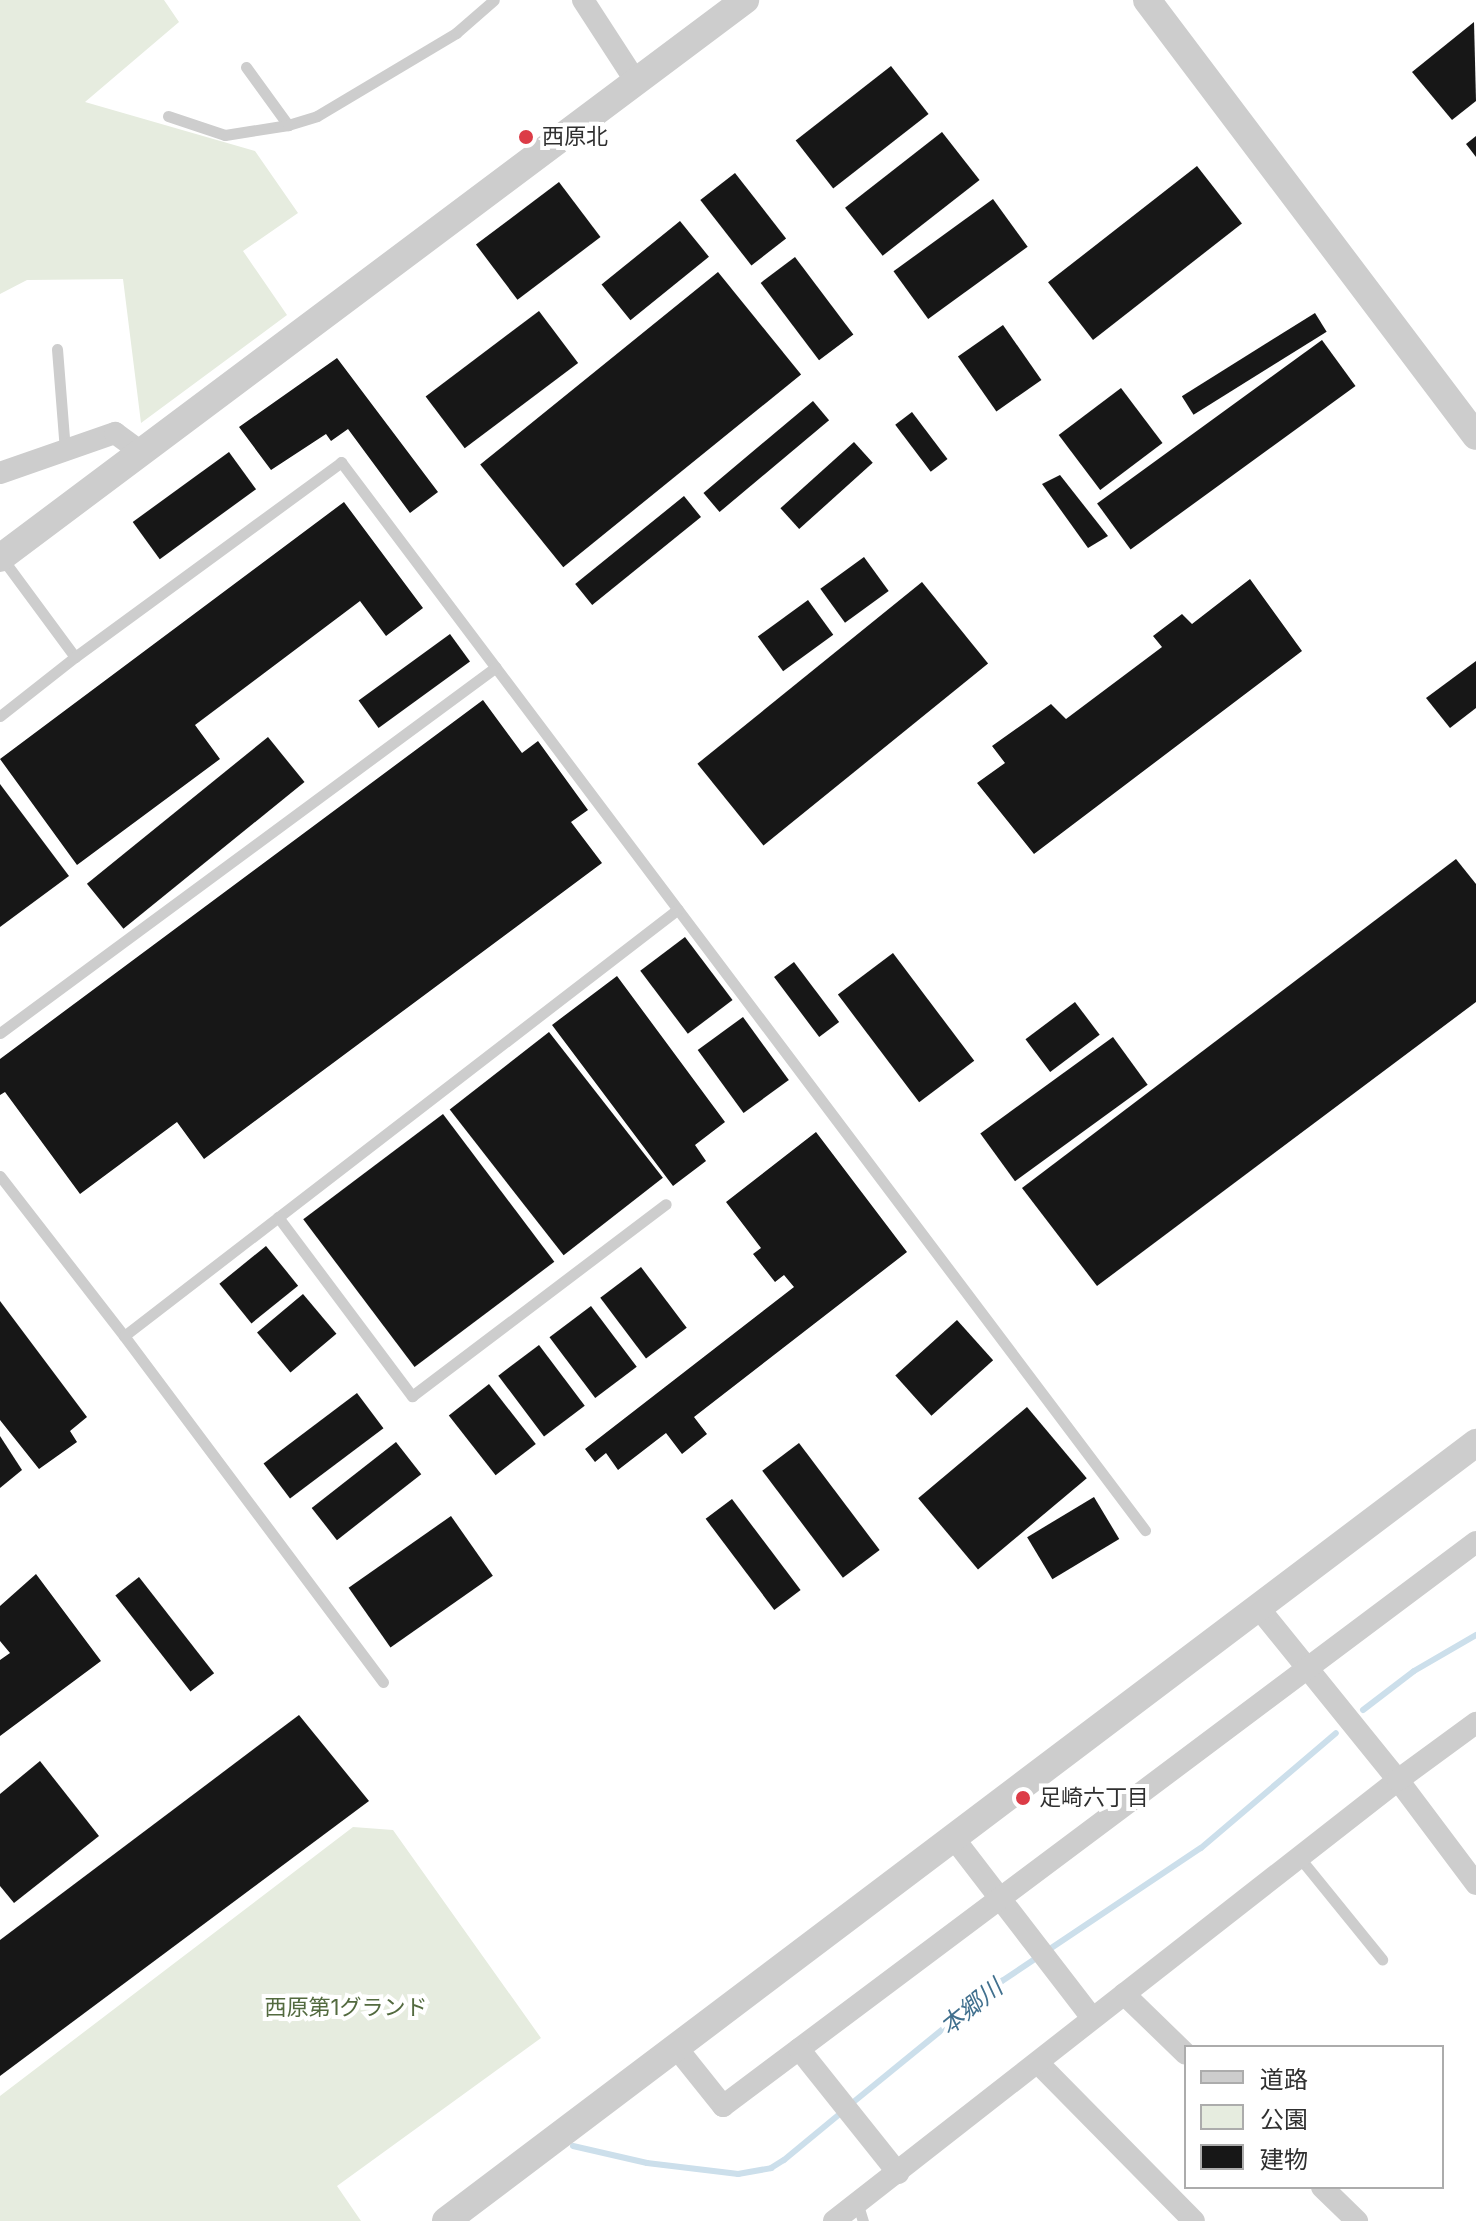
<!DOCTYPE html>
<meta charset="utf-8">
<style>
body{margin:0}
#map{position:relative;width:1476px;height:2221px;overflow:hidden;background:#fff;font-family:Inter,"Noto Sans JP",sans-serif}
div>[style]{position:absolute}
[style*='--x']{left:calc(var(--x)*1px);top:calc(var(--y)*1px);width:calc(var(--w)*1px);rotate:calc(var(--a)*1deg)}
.green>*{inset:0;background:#e6ecdf}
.stream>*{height:6px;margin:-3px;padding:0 3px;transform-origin:3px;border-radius:3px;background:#ccdfeb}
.building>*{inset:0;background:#171717;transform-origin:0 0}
.service>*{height:11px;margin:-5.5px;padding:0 5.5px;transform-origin:5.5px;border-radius:5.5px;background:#cdcdcd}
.minor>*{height:22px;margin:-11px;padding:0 11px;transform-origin:11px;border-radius:11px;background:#cdcdcd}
.tertiary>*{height:28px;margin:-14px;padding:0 14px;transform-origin:14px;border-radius:14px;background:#cdcdcd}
.dots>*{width:22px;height:22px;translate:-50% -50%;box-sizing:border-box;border:4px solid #fff;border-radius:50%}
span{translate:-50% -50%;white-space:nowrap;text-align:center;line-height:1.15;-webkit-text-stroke:8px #fff;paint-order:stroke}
.poi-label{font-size:22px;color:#303030}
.left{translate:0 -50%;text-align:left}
.park-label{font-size:22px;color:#536a3f}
.water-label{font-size:24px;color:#41708e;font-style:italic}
.legend{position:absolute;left:1184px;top:2045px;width:260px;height:144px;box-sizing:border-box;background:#fff;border:2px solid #acacac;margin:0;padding:10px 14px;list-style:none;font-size:24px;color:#303030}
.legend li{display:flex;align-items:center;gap:16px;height:40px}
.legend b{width:40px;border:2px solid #acacac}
</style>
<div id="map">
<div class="green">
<div style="clip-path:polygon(0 0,164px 0,179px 22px,85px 102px,255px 151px,298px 213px,243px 251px,287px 315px,141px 423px,123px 279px,27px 280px,0 294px)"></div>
<div style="clip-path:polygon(353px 1827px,393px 1830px,541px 2038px,337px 2186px,361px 2221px,0 2221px,0 2096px)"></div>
</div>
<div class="stream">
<div style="--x:1363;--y:1710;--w:64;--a:-37.4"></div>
<div style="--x:1414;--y:1671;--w:72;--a:-30.1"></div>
<div style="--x:851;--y:2104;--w:195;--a:-39.2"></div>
<div style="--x:1002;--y:1981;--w:239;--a:-33.8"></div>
<div style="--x:1201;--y:1848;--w:177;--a:-40.4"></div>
<div style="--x:573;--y:2146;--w:76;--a:12.9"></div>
<div style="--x:647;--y:2163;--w:92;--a:6.9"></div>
<div style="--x:738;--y:2174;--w:34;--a:-10"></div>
<div style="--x:771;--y:2168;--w:15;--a:-32"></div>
<div style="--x:784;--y:2160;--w:75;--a:-39.6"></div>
</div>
<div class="building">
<div style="clip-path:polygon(1474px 22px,1476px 101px,1452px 120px,1412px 72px)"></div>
<div style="left:891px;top:66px;width:61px;height:121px;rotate:52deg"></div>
<div style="left:942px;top:132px;width:61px;height:123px;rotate:52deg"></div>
<div style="clip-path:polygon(1476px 136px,1476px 157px,1466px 144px)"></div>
<div style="left:1197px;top:166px;width:73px;height:189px;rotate:52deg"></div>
<div style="left:735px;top:173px;width:83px;height:44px;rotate:52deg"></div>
<div style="left:559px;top:182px;width:69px;height:104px;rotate:53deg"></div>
<div style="left:993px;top:199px;width:59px;height:123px;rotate:54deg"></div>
<div style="left:680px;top:221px;width:46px;height:101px;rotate:51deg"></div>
<div style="left:795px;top:257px;width:97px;height:43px;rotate:53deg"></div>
<div style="left:718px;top:272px;width:132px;height:306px;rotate:51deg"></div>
<div style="left:539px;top:311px;width:65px;height:142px;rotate:53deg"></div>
<div style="left:1315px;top:313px;width:22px;height:157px;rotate:58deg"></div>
<div style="left:1003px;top:325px;width:67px;height:55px;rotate:55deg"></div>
<div style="left:1322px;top:340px;width:57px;height:278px;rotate:54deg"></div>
<div style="clip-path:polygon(337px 358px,438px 492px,410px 513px,348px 429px,331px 441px,326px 434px,271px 470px,239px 427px)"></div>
<div style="left:1121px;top:388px;width:69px;height:78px;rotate:53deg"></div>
<div style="left:813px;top:401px;width:25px;height:143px;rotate:50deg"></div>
<div style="left:912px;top:412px;width:59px;height:21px;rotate:53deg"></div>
<div style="left:854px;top:442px;width:28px;height:99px;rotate:48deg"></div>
<div style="left:229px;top:452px;width:46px;height:119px;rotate:54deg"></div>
<div style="clip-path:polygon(1060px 475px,1108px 536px,1088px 548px,1042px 484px)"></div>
<div style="left:684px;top:496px;width:27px;height:140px;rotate:51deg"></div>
<div style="clip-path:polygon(344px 502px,423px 608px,386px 636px,360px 601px,195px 725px,220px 759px,77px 865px,0 759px)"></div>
<div style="left:864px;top:557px;width:42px;height:54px;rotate:54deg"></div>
<div style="clip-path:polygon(1250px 579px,1302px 651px,1034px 854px,977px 783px,1005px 763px,992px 746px,1051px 704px,1066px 719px,1162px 647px,1153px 636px,1182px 614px,1192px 624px)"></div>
<div style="left:922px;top:582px;width:105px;height:289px;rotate:51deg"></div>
<div style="left:808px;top:600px;width:43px;height:62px;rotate:54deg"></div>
<div style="left:450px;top:634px;width:34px;height:113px;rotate:54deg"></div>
<div style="clip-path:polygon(1476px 661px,1476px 708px,1450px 728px,1426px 698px)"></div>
<div style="clip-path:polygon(483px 700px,522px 753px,538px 741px,588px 810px,571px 822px,602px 863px,204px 1159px,177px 1122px,80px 1194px,5px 1092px,0 1095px,0 1059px)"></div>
<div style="left:268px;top:737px;width:58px;height:233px;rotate:51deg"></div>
<div style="clip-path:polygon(0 784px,69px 876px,0 927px)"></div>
<div style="clip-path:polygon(1456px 859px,1476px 884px,1476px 1002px,1097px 1286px,1022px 1188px)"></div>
<div style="left:685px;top:937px;width:79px;height:56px;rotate:53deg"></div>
<div style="left:893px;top:953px;width:135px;height:69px;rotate:53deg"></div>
<div style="left:794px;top:962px;width:75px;height:25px;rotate:53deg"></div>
<div style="clip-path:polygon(617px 976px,725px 1122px,695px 1145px,706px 1161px,673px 1186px,552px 1025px)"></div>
<div style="left:1075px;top:1002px;width:41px;height:62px;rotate:53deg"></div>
<div style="left:743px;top:1017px;width:78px;height:56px;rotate:54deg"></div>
<div style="left:549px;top:1032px;width:185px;height:126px;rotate:52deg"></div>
<div style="left:1113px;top:1037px;width:59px;height:164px;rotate:54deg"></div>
<div style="left:443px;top:1114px;width:185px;height:175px;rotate:53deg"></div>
<div style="clip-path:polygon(816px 1132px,907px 1252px,694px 1417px,707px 1434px,682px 1454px,666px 1433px,618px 1470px,606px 1453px,595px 1462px,585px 1449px,794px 1287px,784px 1275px,775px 1282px,753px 1254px,761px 1248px,726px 1202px)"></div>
<div style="left:266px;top:1246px;width:51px;height:60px;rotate:51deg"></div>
<div style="left:641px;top:1267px;width:76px;height:51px;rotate:53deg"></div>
<div style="left:303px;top:1294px;width:52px;height:60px;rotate:50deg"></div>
<div style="clip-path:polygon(0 1301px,87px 1417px,70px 1431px,77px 1442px,39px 1469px,0 1420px)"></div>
<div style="left:591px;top:1306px;width:76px;height:52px;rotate:53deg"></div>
<div style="left:957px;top:1320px;width:54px;height:83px;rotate:48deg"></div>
<div style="left:539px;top:1345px;width:76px;height:51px;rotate:53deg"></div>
<div style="left:489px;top:1384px;width:76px;height:51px;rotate:52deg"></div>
<div style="left:357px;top:1393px;width:44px;height:117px;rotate:53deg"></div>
<div style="left:1027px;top:1407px;width:93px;height:142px;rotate:50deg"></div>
<div style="clip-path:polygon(0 1436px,22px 1470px,0 1488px)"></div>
<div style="left:396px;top:1442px;width:41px;height:107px;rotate:52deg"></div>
<div style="left:799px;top:1443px;width:134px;height:46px;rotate:53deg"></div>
<div style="left:1094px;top:1497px;width:49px;height:78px;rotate:59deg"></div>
<div style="left:732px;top:1499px;width:114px;height:33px;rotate:53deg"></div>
<div style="left:451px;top:1516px;width:73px;height:125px;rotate:55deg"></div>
<div style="clip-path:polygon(36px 1574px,101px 1661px,0 1736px,0 1660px,10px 1653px,0 1641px,0 1606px)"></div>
<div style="left:139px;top:1577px;width:122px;height:30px;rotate:52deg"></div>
<div style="clip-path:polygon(299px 1715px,369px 1801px,0 2076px,0 1940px)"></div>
<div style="clip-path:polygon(40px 1761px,99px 1836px,14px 1903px,0 1886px,0 1794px)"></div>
</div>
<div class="service">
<div style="--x:246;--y:67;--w:72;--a:54.1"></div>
<div style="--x:168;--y:116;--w:60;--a:18.4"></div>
<div style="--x:225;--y:135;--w:64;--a:-9"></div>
<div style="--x:288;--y:125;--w:30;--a:-17"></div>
<div style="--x:317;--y:116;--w:162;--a:-30.8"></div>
<div style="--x:456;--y:33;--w:50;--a:-41"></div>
<div style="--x:57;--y:349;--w:101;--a:85.5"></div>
<div style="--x:2;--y:558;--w:123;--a:53.6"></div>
<div style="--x:75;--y:657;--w:330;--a:-36.2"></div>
<div style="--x:341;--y:462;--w:1337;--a:53.03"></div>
<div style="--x:0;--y:716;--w:95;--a:-38.2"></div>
<div style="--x:0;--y:1033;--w:616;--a:-36.42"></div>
<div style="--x:0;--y:1176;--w:202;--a:52.2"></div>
<div style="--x:278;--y:1217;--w:224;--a:53.2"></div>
<div style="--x:412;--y:1396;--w:318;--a:-37.1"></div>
<div style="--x:383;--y:1682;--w:432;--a:-126.8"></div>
<div style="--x:124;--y:1336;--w:699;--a:-37.62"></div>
<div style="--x:1299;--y:1857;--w:132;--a:50.9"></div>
<div style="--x:858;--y:2205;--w:17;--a:73"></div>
</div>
<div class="minor">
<div style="--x:583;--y:0;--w:95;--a:57"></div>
<div style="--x:0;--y:473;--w:122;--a:-19.2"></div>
<div style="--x:115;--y:433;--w:32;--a:36"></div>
<div style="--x:1257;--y:1606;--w:224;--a:51"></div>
<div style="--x:1398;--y:1780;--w:130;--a:53.1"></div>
<div style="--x:952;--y:1836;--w:230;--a:52.4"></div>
<div style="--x:1124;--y:1994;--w:86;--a:44.1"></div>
<div style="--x:675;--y:2046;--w:77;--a:51.3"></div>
<div style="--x:723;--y:2106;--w:941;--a:-36.83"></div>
<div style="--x:799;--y:2049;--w:159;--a:51.4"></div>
<div style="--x:1038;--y:2063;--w:222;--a:45.4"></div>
<div style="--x:1322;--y:2187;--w:49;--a:44.2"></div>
<div style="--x:834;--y:2221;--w:716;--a:-38.02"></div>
<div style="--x:1398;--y:1780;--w:97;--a:-36.2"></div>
</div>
<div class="tertiary">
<div style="--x:1147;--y:0;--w:546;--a:52.96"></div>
<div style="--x:0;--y:558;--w:931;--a:-36.83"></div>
<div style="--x:446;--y:2221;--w:1291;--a:-37.07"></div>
</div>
<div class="dots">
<div style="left:526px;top:137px;background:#dc3c47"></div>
<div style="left:1023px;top:1798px;background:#dc3c47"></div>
</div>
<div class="poi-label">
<span class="left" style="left:542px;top:137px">西原北</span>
<span class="left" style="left:1039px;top:1798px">足崎六丁目</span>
</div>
<div class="park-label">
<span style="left:346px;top:2008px">西原第1グランド</span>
</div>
<div class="water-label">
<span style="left:971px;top:2007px;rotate:-39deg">本郷川</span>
</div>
<ul class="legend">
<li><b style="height:10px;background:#cdcdcd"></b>道路</li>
<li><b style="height:22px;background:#e6ecdf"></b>公園</li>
<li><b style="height:22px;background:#171717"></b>建物</li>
</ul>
</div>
